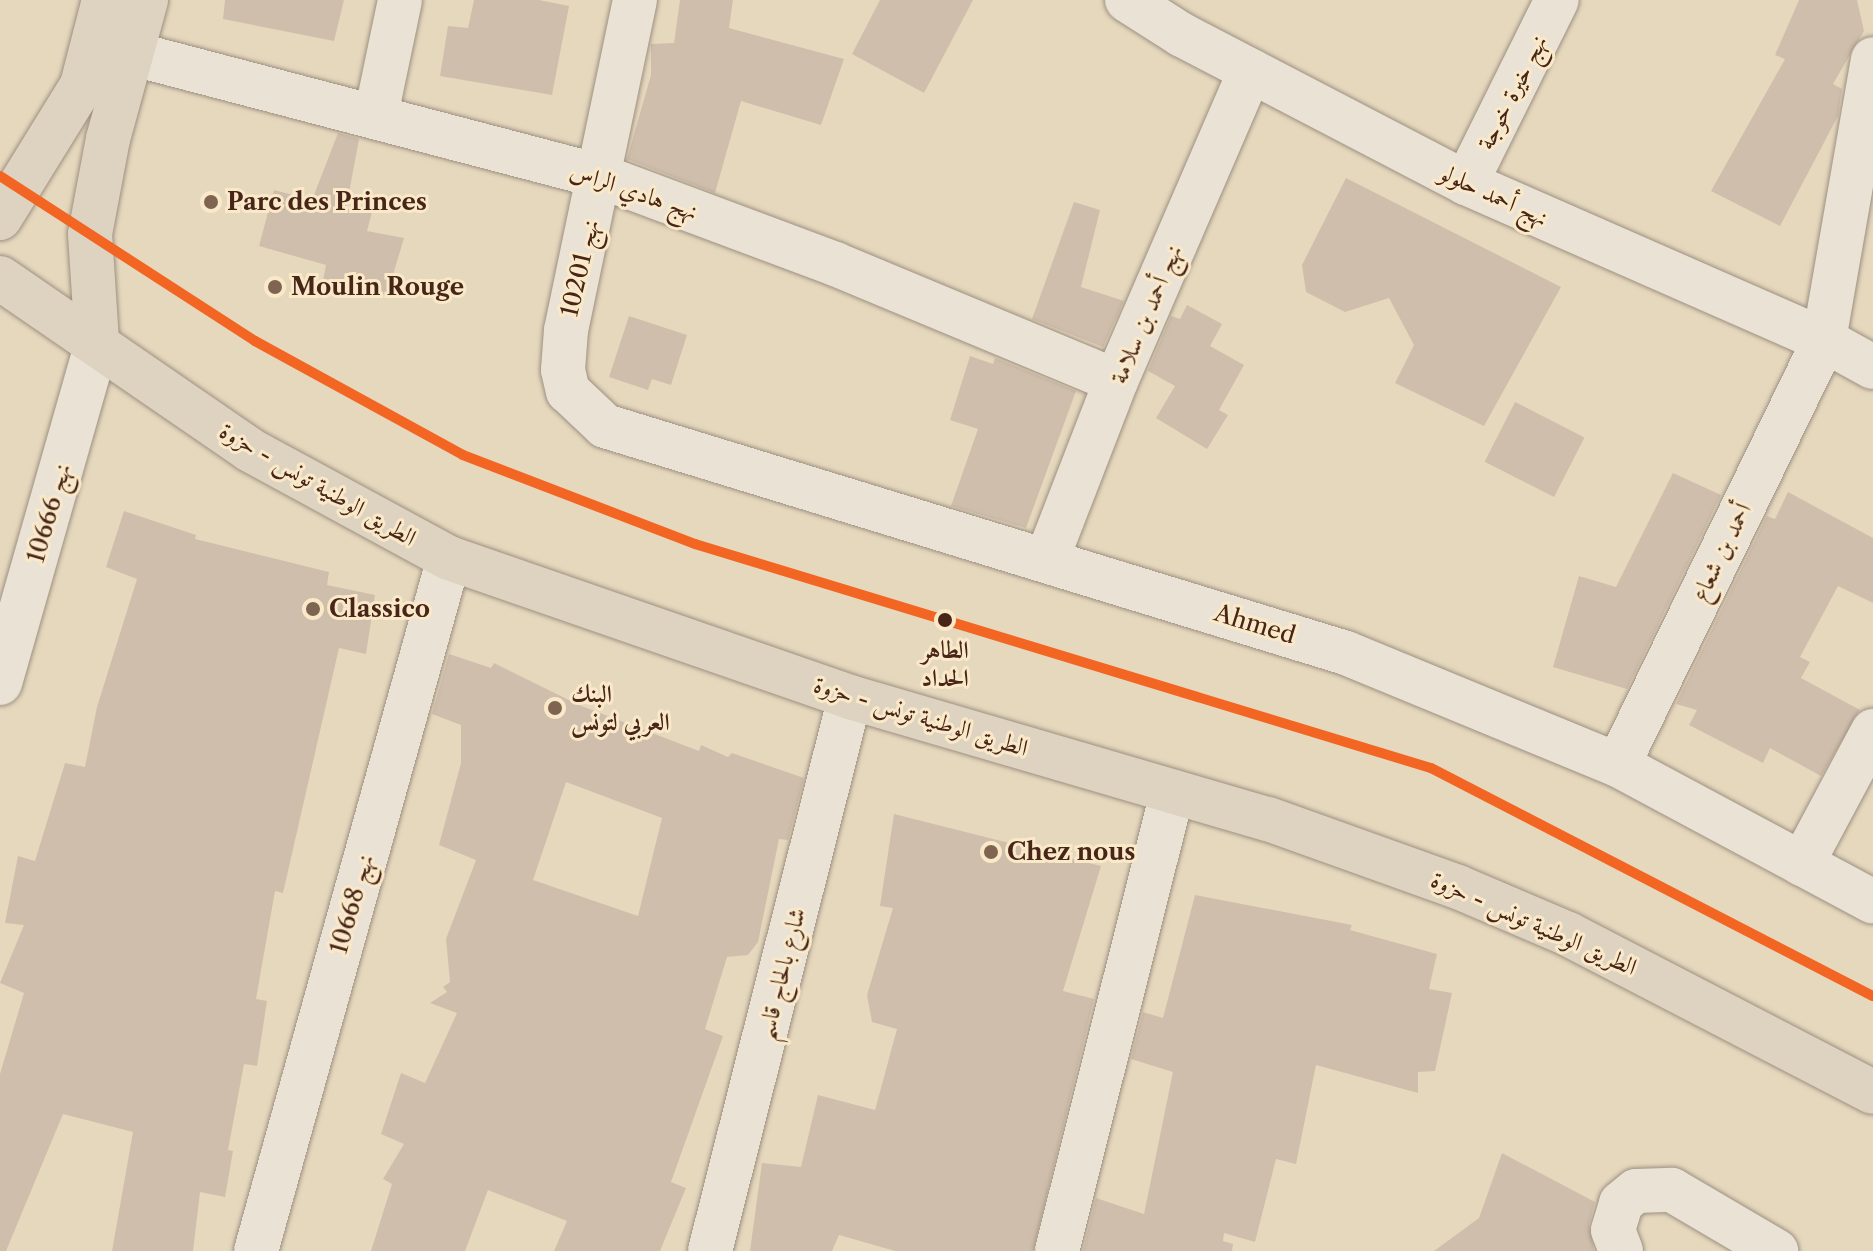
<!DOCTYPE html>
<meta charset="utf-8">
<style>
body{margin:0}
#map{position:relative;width:1873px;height:1251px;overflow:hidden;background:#e6d8bd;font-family:"Libre Caslon Text",Amiri,serif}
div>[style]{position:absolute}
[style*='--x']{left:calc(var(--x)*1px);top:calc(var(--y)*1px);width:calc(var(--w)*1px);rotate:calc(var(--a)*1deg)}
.building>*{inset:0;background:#d0beac;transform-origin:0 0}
.roads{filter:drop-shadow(0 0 2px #9d9080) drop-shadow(0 0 2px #9d9080)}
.minor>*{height:44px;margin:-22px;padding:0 22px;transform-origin:22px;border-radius:22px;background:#e9e2d5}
.major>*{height:44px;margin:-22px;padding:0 22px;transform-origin:22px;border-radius:22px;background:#ddd3c0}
.rail-1>*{height:10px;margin:-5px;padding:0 5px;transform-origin:5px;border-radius:5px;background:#f26522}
.dots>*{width:22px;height:22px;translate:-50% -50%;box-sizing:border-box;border:4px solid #fae9c9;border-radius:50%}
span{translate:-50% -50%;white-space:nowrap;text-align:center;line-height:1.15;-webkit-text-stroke:6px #fae9c9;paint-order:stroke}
.street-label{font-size:24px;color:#472518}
.poi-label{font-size:24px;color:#472518;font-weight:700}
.left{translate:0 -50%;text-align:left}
.stop-label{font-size:24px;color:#472518;font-weight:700}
</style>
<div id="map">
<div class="building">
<div style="clip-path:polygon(225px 0,344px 0,334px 41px,223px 19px)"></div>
<div style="clip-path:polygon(474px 0,539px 0,569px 6px,552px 95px,440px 76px,448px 26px,468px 28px)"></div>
<div style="clip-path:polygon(680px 0,733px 0,729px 28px,844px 59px,821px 125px,741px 101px,715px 193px,627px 159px,651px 75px,651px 44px,674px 43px)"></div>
<div style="clip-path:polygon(880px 0,973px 0,924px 93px,852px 54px)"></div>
<div style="clip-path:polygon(1799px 0,1857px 0,1864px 31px,1833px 84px,1842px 89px,1838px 116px,1780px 226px,1711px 191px,1785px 59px,1775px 55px)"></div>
<div style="clip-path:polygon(338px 133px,359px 139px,346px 209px,372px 212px,367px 231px,404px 238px,387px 295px,323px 280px,326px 265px,259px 246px,274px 190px,312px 200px)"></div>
<div style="clip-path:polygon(1346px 178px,1561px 287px,1484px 426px,1395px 383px,1414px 345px,1389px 298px,1345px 312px,1306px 292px,1302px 265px)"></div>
<div style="clip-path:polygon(1074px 202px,1100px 210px,1081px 287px,1124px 301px,1103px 347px,1032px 319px)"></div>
<div style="clip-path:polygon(1187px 305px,1222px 324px,1210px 346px,1244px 365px,1219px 410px,1228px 415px,1207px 449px,1156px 418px,1175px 386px,1148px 371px,1171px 316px,1180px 319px)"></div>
<div style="clip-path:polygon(629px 316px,687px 335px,671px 385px,652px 379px,648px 390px,609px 377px)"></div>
<div style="clip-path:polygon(970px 356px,993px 364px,995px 358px,1076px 391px,1026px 528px,951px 506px,978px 429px,950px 420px)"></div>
<div style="left:1515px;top:402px;width:78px;height:67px;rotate:27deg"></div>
<div style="clip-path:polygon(1673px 473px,1721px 495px,1627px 689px,1553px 667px,1579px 576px,1616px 587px)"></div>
<div style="clip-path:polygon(1788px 492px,1873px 538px,1873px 603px,1838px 586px,1800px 657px,1810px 662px,1801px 678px,1860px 710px,1821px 776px,1770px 748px,1763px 763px,1689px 725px,1697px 710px,1676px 704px,1767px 516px,1775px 519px)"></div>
<div style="clip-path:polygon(124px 511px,196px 535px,195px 539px,329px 572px,327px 585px,375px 595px,366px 654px,339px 648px,283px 893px,275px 891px,256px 999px,267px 1001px,257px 1066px,244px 1064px,228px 1150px,233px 1151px,225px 1197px,200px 1192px,193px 1251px,112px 1251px,133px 1132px,63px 1114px,6px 1251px,0 1251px,0 1074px,24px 993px,0 983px,24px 925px,5px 923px,18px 856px,35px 861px,65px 763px,85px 767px,97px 707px,137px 579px,106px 567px)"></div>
<div style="clip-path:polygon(evenodd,449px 654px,491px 668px,494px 663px,579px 705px,699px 751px,701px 745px,728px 757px,732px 753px,804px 778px,788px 840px,779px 839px,758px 942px,748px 955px,727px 957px,705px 1029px,723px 1036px,671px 1182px,686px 1188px,660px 1251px,554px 1251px,567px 1221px,488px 1190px,465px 1251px,371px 1251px,392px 1184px,383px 1179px,404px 1144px,381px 1134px,401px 1073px,425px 1083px,457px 1013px,430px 1003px,447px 992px,443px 987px,450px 982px,446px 939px,476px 860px,439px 845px,461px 763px,461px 725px,432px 714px,449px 654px,566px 782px,662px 818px,638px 916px,533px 880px,566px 782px)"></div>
<div style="clip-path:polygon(894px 814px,1101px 866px,1063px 991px,1094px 999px,1033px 1251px,895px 1251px,839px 1235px,832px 1251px,750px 1251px,762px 1163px,801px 1167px,818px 1095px,875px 1110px,897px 1029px,872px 1022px,867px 995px,893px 908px,880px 906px)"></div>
<div style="clip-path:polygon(1195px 895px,1352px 925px,1350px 930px,1437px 954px,1429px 989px,1452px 993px,1435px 1071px,1418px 1072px,1418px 1093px,1316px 1065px,1296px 1164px,1276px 1159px,1255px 1242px,1224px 1233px,1223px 1241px,1233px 1244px,1232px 1251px,1083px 1251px,1096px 1198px,1144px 1214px,1173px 1072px,1131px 1059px,1143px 1012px,1163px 1018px)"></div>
<div style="clip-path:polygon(1502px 1153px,1595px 1202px,1589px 1224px,1594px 1251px,1434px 1251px,1479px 1218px)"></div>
</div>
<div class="roads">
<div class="minor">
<div style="--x:635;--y:0;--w:337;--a:101.8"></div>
<div style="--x:566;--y:330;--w:40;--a:94.3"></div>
<div style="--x:563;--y:370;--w:22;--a:77"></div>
<div style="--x:568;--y:391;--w:51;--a:43.4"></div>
<div style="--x:605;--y:426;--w:775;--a:17.03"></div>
<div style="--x:1346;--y:653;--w:294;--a:22.4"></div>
<div style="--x:1618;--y:765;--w:289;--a:28.2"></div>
<div style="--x:1127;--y:0;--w:65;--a:32.5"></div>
<div style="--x:1182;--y:35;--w:320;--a:27.5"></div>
<div style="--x:1466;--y:183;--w:391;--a:23.7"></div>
<div style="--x:1824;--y:340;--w:56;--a:28.9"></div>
<div style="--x:134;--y:54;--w:482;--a:14.7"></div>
<div style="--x:600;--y:176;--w:251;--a:20.5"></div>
<div style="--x:835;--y:264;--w:304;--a:22.6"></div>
<div style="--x:376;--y:115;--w:117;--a:-78.2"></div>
<div style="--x:1466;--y:183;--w:204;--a:-63.6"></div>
<div style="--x:1047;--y:559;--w:191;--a:-68.8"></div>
<div style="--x:1116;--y:381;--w:338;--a:-66.6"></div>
<div style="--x:0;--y:683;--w:355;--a:-74.1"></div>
<div style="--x:1618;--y:765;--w:472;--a:-64.1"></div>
<div style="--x:1824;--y:340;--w:285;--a:-80.1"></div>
<div style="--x:1802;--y:864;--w:151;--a:-61.9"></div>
<div style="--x:256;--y:1251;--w:719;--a:-74.44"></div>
<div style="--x:710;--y:1251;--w:571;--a:-75.82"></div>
<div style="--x:1057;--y:1251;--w:473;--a:-75.9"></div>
<div style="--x:1621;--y:1251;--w:22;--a:-111"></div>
<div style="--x:1613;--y:1230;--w:28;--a:-73"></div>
<div style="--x:1621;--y:1203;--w:19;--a:-39"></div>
<div style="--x:1636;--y:1191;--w:36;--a:-2"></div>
<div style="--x:1672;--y:1190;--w:121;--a:30.4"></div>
</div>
<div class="major">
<div style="--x:0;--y:218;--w:156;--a:-58.3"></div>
<div style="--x:82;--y:85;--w:88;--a:-75.5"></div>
<div style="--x:0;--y:278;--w:303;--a:34.5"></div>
<div style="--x:250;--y:450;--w:226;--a:28.5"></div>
<div style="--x:449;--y:558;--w:424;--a:19.1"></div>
<div style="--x:850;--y:697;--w:435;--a:16.3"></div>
<div style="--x:1268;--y:819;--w:202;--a:19.7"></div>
<div style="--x:1458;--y:887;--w:120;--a:23.1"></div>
<div style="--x:1568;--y:934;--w:343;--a:27.4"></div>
<div style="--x:97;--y:342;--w:108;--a:-93.7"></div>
<div style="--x:90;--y:234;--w:97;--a:-79.3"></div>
<div style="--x:108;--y:139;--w:144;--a:-74.7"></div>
</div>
</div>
<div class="rail-1">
<div style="--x:0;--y:176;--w:304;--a:32.9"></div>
<div style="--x:255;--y:341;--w:237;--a:28.7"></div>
<div style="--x:463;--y:455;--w:248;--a:21"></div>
<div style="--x:695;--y:544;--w:769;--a:16.93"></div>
<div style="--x:1431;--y:768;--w:497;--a:27.3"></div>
</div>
<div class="dots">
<div style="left:211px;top:202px;background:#7f6452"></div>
<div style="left:275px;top:287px;background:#7f6452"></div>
<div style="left:313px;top:609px;background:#7f6452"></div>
<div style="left:945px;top:620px;background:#472518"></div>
<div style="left:555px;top:708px;background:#7f6452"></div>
<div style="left:991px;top:852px;background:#7f6452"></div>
</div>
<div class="street-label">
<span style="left:1512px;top:92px;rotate:-63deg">نهج خيرة خوجة</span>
<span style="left:634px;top:191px;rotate:19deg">نهج هادي الراس</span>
<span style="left:1494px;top:195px;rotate:25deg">نهج أحمد حلولو</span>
<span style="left:580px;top:268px;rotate:-77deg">نهج 10201</span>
<span style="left:1146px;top:314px;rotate:-67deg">نهج أحمد بن سلامة</span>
<span style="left:318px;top:484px;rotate:30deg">الطريق الوطنية تونس - حزوة</span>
<span style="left:49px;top:513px;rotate:-74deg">نهج 10666</span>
<span style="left:1721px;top:552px;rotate:-64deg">أحمد بن شعاع</span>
<span style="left:1255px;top:624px;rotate:17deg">Ahmed</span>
<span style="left:921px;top:716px;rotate:17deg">الطريق الوطنية تونس - حزوة</span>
<span style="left:352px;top:904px;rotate:-74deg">نهج 10668</span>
<span style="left:1534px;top:923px;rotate:24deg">الطريق الوطنية تونس - حزوة</span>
<span style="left:781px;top:974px;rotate:-76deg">شارع بالحاج قاسم</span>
</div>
<div class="poi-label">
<span class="left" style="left:227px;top:202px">Parc des Princes</span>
<span class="left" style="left:291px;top:287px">Moulin Rouge</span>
<span class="left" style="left:329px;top:609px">Classico</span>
<span class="left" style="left:571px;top:708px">البنك<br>العربي لتونس</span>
<span class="left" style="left:1007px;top:852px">Chez nous</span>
</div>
<div class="stop-label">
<span style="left:945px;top:664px">الطاهر<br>الحداد</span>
</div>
</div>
